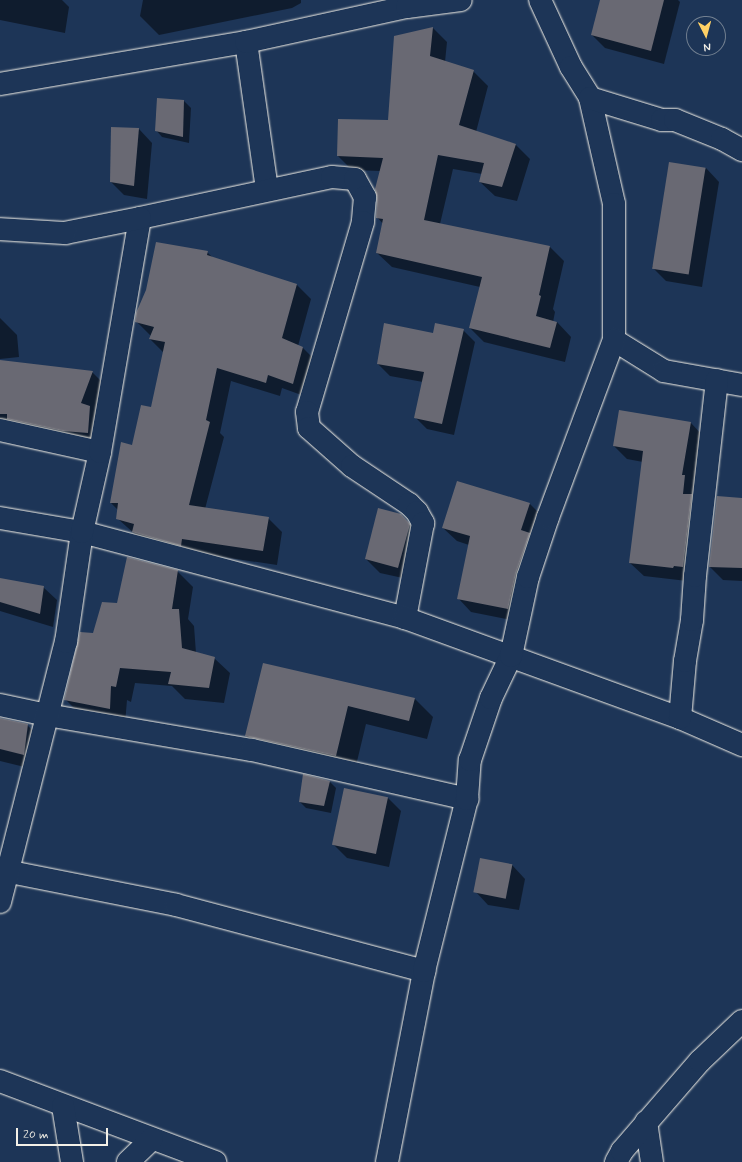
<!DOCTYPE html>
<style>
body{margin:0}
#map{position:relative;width:742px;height:1162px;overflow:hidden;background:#1d3557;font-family:Mynerve,sans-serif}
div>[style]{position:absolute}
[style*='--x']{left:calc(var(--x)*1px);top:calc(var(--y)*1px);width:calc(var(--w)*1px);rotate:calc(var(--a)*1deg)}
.shadow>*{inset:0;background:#0007}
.building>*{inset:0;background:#696973;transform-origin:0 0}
.roads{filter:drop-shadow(0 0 1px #f4f1e8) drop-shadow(0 0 1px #f4f1e8)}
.street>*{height:22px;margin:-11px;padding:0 11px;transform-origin:11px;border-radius:11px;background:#1d3557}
span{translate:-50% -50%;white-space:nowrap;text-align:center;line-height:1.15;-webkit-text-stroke:4px #1d3557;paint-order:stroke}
.north{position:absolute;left:686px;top:16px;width:40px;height:40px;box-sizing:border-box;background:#1d3557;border:1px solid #738091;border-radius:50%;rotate:174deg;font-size:11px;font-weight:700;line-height:16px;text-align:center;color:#f4f1e8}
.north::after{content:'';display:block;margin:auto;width:14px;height:18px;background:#ffd166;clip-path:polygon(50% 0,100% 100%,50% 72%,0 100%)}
.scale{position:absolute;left:16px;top:1128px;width:92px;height:18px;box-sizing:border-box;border:2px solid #f4f1e8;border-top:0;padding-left:5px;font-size:12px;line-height:14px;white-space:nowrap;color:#f4f1e8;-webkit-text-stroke:3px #1d3557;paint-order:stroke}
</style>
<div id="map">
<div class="shadow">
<div style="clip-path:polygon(0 0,62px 0,69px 7px,65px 33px,0 20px)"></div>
<div style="clip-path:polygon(143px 0,301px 0,301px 3px,292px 8px,159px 35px,140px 16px)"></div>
<div style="clip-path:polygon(601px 0,678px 0,680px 2px,664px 64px,605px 48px,592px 35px)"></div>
<div style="clip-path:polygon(433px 28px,447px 42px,445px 62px,473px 71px,488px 86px,476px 132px,515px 144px,530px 159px,517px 201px,495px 196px,480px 182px,482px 174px,453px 169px,440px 224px,550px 247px,564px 261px,553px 309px,555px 312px,553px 322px,557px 322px,571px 337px,565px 362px,484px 342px,470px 328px,480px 287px,392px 267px,377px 253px,383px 224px,377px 217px,380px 171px,352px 170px,338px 156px,389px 121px)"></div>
<div style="clip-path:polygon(184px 101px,191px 108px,189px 143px,162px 137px,156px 130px)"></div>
<div style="clip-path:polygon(139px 129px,152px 143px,147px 199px,124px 195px,111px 182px)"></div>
<div style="clip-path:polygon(706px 168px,719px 182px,702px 287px,666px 281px,652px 267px)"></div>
<div style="clip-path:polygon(207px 252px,213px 258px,297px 285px,311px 299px,298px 346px,303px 348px,317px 362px,307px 397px,282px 388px,280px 396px,231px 381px,220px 433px,224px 437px,205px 509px,268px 518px,282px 532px,277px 565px,148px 546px,117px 518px,118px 510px,111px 503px,133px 446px,152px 409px,164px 353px,150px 339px,151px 336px,136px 321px)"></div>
<div style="clip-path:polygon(0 318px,17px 335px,19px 357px,0 359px)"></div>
<div style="clip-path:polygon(463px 330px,475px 342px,454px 435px,427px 429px,415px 417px,423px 382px,390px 376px,378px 364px,434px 334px)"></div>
<div style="clip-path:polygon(0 361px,92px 372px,111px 391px,107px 452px,0 432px)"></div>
<div style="clip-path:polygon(691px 423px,704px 437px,687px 581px,644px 576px,630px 563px,643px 462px,627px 459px,614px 446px)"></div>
<div style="clip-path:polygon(717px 497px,742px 499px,742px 581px,723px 580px,710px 567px)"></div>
<div style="clip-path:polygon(530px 504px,543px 517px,522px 622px,471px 612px,458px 598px,469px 545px,457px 541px,443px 528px)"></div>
<div style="clip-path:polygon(401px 515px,414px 529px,412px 580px,380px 573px,366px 559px)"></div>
<div style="clip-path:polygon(177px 571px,193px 587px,188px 619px,194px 626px,196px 653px,214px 658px,230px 673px,224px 703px,185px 699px,172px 686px,135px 683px,131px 702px,127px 700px,125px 724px,81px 715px,65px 699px,94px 634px,118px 605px)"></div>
<div style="clip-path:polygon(0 579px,43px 587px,57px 600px,53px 627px,0 611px)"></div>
<div style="clip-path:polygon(264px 665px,415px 699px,433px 717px,427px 739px,366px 724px,354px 774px,264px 754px,246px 736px)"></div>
<div style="clip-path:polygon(0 719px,27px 725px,44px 741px,41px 771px,0 761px)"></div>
<div style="clip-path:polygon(330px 782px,336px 788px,331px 813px,306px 808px,300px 802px)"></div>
<div style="clip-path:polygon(388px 798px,401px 811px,389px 867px,347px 858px,334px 845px)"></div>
<div style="clip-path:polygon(512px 865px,525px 879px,519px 910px,488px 905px,475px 891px)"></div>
</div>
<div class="building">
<div style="clip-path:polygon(600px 0,664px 0,651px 51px,591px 35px)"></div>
<div style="clip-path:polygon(433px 27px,430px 56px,474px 70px,459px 125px,516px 144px,502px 187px,479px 182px,484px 163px,438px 155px,424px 220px,550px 246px,539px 295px,541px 296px,536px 316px,557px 322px,550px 348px,469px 328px,482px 277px,376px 253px,383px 219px,376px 218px,377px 198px,375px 189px,383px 158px,337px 156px,338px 119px,388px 120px,394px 36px)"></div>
<div style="clip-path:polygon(157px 98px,184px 100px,183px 137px,155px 131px)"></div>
<div style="clip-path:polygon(111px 127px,139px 128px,134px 186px,110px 182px)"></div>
<div style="left:669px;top:162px;width:37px;height:108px;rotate:9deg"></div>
<div style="clip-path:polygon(156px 242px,208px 251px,207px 255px,297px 284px,282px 338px,303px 347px,293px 384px,268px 375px,266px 383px,217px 368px,206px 420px,210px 422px,189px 505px,269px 517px,263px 551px,182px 539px,181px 546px,132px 532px,134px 524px,116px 519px,118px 503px,110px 503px,121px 442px,132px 445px,141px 405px,151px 407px,165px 342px,149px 339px,154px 327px,135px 322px,136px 313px,146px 290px)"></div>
<div style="clip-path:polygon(384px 323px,433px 333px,435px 323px,464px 329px,442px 424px,414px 418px,424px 372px,377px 364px)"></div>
<div style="clip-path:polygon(0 360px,93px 371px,81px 403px,90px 406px,88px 433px,63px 431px,7px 419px,7px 414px,0 414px)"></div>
<div style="clip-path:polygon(619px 410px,691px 422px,682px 475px,685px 475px,683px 494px,692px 494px,683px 567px,674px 566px,673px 568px,629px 563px,643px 451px,613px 446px)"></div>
<div style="clip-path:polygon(457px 481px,530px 503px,521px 530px,530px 533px,516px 573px,508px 609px,457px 599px,470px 536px,442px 528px)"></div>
<div style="clip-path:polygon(717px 496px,742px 498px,742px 568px,709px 567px)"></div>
<div style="clip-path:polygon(378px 508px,401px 514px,410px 524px,398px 568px,365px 559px)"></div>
<div style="clip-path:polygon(127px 557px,178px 570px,172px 609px,179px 609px,182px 648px,215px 657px,209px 688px,168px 684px,171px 672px,120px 668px,116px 687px,111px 686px,110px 709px,64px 700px,80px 632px,93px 633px,102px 602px,117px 603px)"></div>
<div style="clip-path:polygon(0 578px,44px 586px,40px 614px,0 602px)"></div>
<div style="clip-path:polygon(263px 663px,415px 698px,409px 721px,348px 706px,336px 756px,245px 736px)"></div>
<div style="clip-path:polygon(0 718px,28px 724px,24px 755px,0 749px)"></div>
<div style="clip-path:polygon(303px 774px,330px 781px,324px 806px,299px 802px)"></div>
<div style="left:344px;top:788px;width:45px;height:58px;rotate:12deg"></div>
<div style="left:480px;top:858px;width:33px;height:35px;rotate:11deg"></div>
</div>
<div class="roads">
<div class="street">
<div style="--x:540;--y:0;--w:74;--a:65.2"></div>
<div style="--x:571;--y:67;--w:36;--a:58"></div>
<div style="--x:590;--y:98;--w:109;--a:77.2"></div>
<div style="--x:614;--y:204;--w:136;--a:90"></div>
<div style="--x:614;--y:340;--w:59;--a:31.8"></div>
<div style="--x:664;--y:371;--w:79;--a:10.2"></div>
<div style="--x:246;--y:42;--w:149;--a:81.9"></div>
<div style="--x:0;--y:84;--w:250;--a:-9.7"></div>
<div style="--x:246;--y:42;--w:165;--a:-12.3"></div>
<div style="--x:407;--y:7;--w:54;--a:-7.4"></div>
<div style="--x:590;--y:98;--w:75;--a:17"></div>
<div style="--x:662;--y:120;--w:13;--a:0"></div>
<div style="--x:675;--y:120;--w:51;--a:22"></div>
<div style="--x:722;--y:139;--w:23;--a:29"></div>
<div style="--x:140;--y:218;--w:196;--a:-12.1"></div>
<div style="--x:332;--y:177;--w:23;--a:5"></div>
<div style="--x:355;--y:179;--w:21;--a:61"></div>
<div style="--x:365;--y:197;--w:25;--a:95"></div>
<div style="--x:363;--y:222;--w:198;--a:106.4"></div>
<div style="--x:307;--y:412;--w:16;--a:83"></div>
<div style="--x:309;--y:428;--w:57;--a:41.5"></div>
<div style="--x:352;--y:466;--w:69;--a:33.7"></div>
<div style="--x:409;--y:504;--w:11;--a:45"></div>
<div style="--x:417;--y:512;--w:13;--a:61"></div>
<div style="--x:423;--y:523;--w:97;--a:100.7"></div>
<div style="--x:0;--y:430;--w:102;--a:12.4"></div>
<div style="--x:0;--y:518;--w:83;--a:9.7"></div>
<div style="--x:82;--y:532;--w:334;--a:14.9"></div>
<div style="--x:405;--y:618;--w:293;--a:20"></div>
<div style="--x:680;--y:718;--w:68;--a:23.5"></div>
<div style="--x:0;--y:705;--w:48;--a:12"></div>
<div style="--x:47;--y:715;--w:208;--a:9.7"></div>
<div style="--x:252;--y:750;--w:221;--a:12.8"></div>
<div style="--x:680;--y:718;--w:57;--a:-85"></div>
<div style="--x:685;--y:661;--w:42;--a:-80.3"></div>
<div style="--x:692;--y:620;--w:44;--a:-86.1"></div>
<div style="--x:695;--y:576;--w:197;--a:-83.6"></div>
<div style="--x:0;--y:870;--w:179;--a:11.2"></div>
<div style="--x:176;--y:905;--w:257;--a:14.9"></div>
<div style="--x:0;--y:902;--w:268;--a:-75.8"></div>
<div style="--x:66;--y:642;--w:111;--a:-81.7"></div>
<div style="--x:82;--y:532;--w:82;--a:-77.3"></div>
<div style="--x:100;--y:452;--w:237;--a:-80.3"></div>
<div style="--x:140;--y:218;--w:76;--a:168.7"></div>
<div style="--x:65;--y:233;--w:65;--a:-176.5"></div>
<div style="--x:0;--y:1081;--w:230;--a:20.6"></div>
<div style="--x:63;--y:1106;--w:57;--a:80.9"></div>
<div style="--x:646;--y:1122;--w:40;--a:81.5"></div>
<div style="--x:128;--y:1162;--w:33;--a:-44"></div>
<div style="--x:387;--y:1162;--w:195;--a:-79"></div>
<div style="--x:424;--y:971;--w:177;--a:-76"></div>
<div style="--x:467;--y:799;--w:39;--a:-86"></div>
<div style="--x:470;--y:760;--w:65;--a:-71.3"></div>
<div style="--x:491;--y:698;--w:47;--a:-64.5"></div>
<div style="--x:511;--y:656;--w:81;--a:-77.9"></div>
<div style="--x:528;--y:577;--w:63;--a:-71.6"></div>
<div style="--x:548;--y:517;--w:189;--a:-69.6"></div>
<div style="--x:616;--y:1162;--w:13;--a:-61"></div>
<div style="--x:622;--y:1151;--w:119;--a:-49.1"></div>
<div style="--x:700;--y:1061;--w:58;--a:-43.6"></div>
</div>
</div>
<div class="north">N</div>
<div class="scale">20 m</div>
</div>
